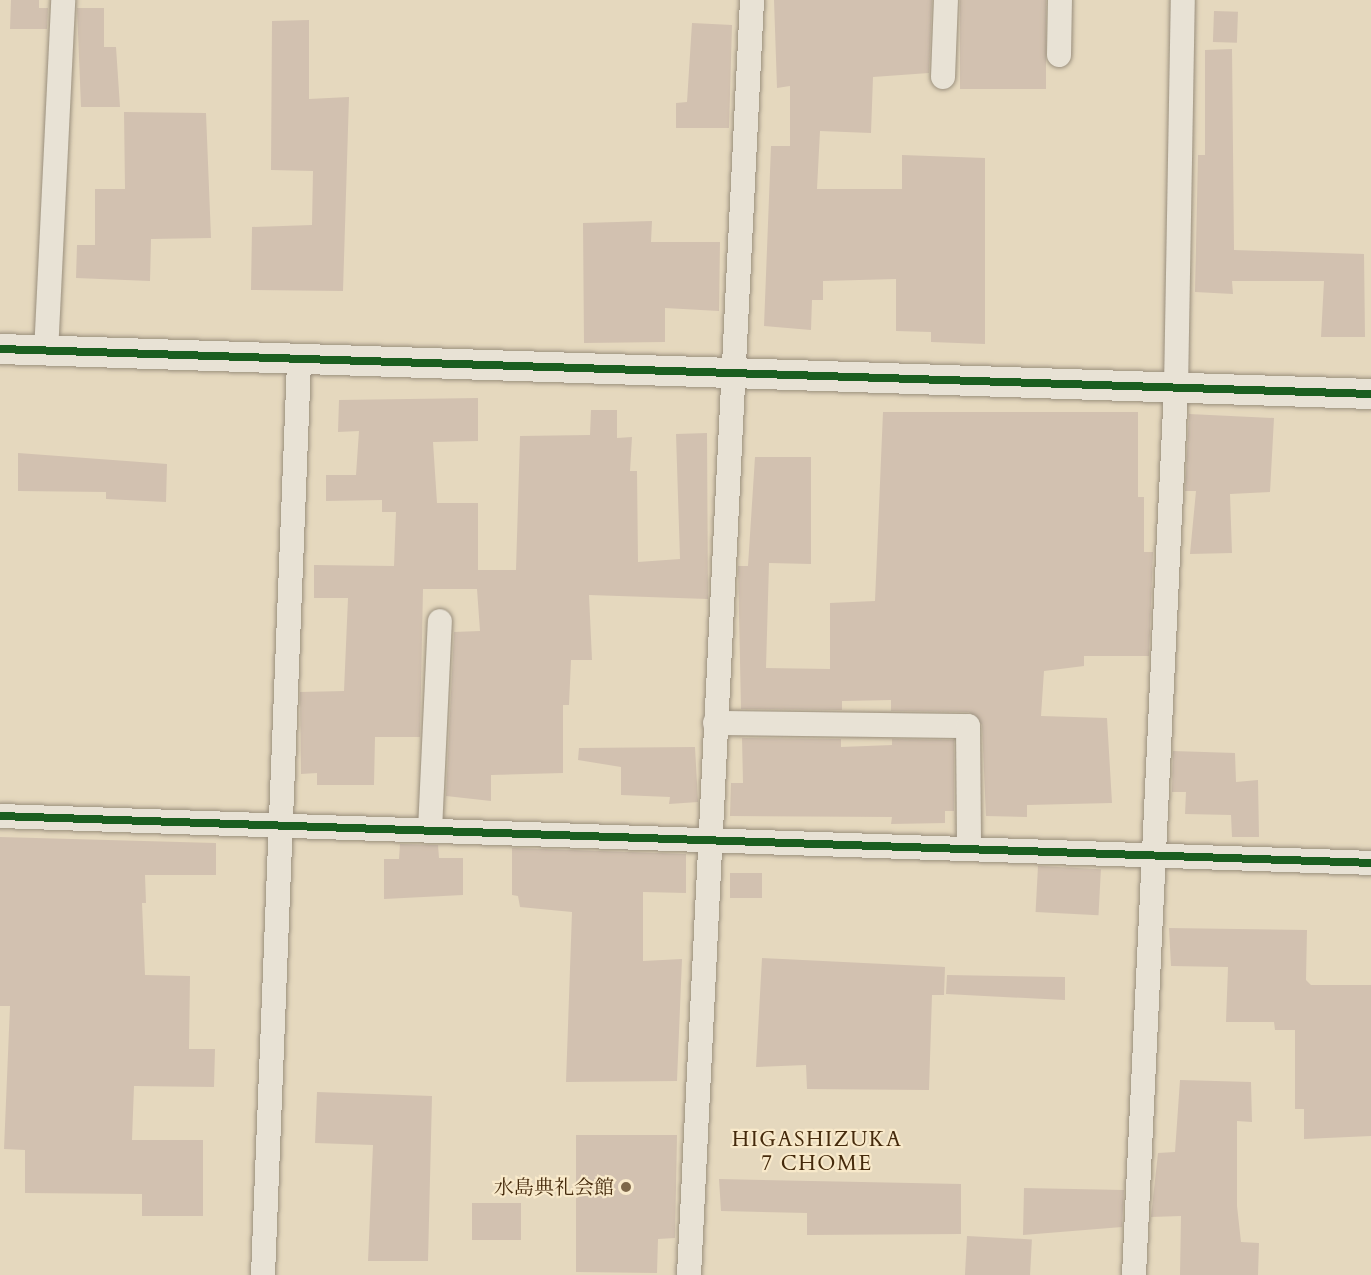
<!DOCTYPE html>
<meta charset="utf-8">
<style>
body{margin:0}
#map{position:relative;width:1371px;height:1275px;overflow:hidden;background:#e5d8be;font-family:Cardo,"Noto Serif JP",serif}
div>[style]{position:absolute}
[style*='--x']{left:calc(var(--x)*1px);top:calc(var(--y)*1px);width:calc(var(--w)*1px);rotate:calc(var(--a)*1deg)}
.building>*{inset:0;background:#d2c1b0;transform-origin:0 0}
.roads{filter:drop-shadow(0 0 2px #9a8f7d) drop-shadow(0 0 2px #9a8f7d)}
.minor>*{height:24px;margin:-12px;padding:0 12px;transform-origin:12px;border-radius:12px;background:#e8e2d5}
.tertiary>*{height:30px;margin:-15px;padding:0 15px;transform-origin:15px;border-radius:15px;background:#e8e2d5}
.cycleway>*{height:8px;margin:-4px;padding:0 4px;transform-origin:4px;border-radius:4px;background:#1b5e20}
.dots>*{width:16px;height:16px;translate:-50% -50%;box-sizing:border-box;border:3px solid #f8e9ca;border-radius:50%}
span{translate:-50% -50%;white-space:nowrap;text-align:center;line-height:1.15;-webkit-text-stroke:4.5px #f8e9ca;paint-order:stroke}
.poi-label{font-size:20px;color:#452a0c}
.right{translate:-100% -50%;text-align:right}
.neighbourhood-label{font-size:21px;color:#452a0c;letter-spacing:1.5px}
</style>
<div id="map">
<div class="building">
<div style="clip-path:polygon(11px 0,39px 0,39px 8px,48px 8px,47px 29px,10px 29px)"></div>
<div style="clip-path:polygon(774px 0,932px 0,929px 73px,873px 77px,871px 133px,820px 131px,817px 189px,902px 189px,902px 155px,985px 158px,985px 344px,931px 342px,931px 332px,896px 331px,896px 279px,823px 281px,823px 300px,812px 300px,811px 330px,764px 326px,771px 146px,790px 146px,790px 86px,777px 88px)"></div>
<div style="left:960px;top:0;width:86px;height:89px"></div>
<div style="clip-path:polygon(77px 8px,104px 8px,104px 47px,116px 47px,120px 107px,81px 107px)"></div>
<div style="left:1214px;top:11px;width:24px;height:31px;rotate:2deg"></div>
<div style="clip-path:polygon(309px 20px,309px 99px,349px 97px,343px 291px,251px 290px,252px 227px,312px 225px,313px 171px,271px 170px,272px 21px)"></div>
<div style="clip-path:polygon(692px 23px,732px 25px,729px 128px,676px 128px,676px 103px,687px 102px)"></div>
<div style="clip-path:polygon(1232px 49px,1234px 250px,1364px 254px,1365px 337px,1321px 337px,1324px 281px,1232px 281px,1233px 294px,1195px 292px,1198px 155px,1205px 155px,1205px 50px)"></div>
<div style="clip-path:polygon(124px 112px,206px 113px,211px 238px,151px 239px,150px 281px,76px 278px,77px 245px,95px 245px,95px 189px,125px 189px)"></div>
<div style="clip-path:polygon(652px 221px,651px 242px,720px 242px,719px 311px,665px 308px,665px 342px,584px 343px,583px 223px)"></div>
<div style="clip-path:polygon(478px 398px,478px 441px,433px 442px,437px 503px,478px 503px,478px 570px,516px 570px,520px 436px,590px 435px,591px 410px,617px 410px,617px 438px,632px 437px,630px 471px,637px 471px,638px 562px,680px 559px,676px 434px,707px 433px,708px 599px,589px 595px,592px 660px,571px 660px,569px 705px,563px 705px,563px 773px,491px 775px,491px 801px,446px 796px,454px 632px,480px 631px,477px 589px,423px 589px,420px 737px,375px 737px,374px 785px,317px 785px,317px 773px,301px 774px,300px 692px,344px 691px,348px 598px,314px 598px,314px 565px,394px 566px,396px 512px,382px 512px,382px 500px,326px 501px,326px 475px,356px 475px,359px 431px,338px 432px,339px 400px)"></div>
<div style="clip-path:polygon(883px 412px,1138px 412px,1138px 497px,1144px 497px,1144px 552px,1153px 552px,1149px 656px,1084px 656px,1084px 666px,1044px 671px,1041px 716px,1107px 718px,1112px 803px,1027px 805px,1027px 817px,986px 816px,982px 725px,969px 712px,891px 711px,891px 700px,842px 701px,842px 710px,741px 709px,738px 566px,748px 566px,755px 457px,811px 457px,811px 564px,769px 563px,766px 668px,830px 669px,830px 603px,875px 601px)"></div>
<div style="clip-path:polygon(1189px 414px,1274px 418px,1270px 492px,1230px 494px,1232px 553px,1190px 554px,1196px 491px,1185px 491px)"></div>
<div style="clip-path:polygon(18px 453px,167px 464px,166px 502px,106px 499px,106px 492px,18px 491px)"></div>
<div style="clip-path:polygon(742px 738px,841px 739px,841px 747px,892px 745px,892px 739px,954px 740px,954px 811px,945px 811px,945px 823px,891px 824px,892px 817px,730px 816px,731px 783px,743px 783px)"></div>
<div style="clip-path:polygon(695px 747px,698px 802px,669px 804px,670px 797px,621px 795px,621px 767px,578px 760px,579px 748px)"></div>
<div style="clip-path:polygon(1173px 751px,1235px 753px,1236px 782px,1258px 780px,1259px 837px,1232px 837px,1231px 815px,1185px 814px,1186px 792px,1172px 792px)"></div>
<div style="clip-path:polygon(0 837px,216px 843px,216px 875px,145px 875px,146px 903px,142px 903px,145px 975px,190px 976px,189px 1049px,215px 1049px,214px 1087px,134px 1086px,132px 1140px,203px 1140px,203px 1216px,142px 1216px,142px 1194px,25px 1193px,25px 1150px,4px 1149px,10px 1006px,0 1006px)"></div>
<div style="clip-path:polygon(400px 844px,438px 845px,439px 858px,463px 858px,463px 895px,384px 899px,384px 859px,399px 859px)"></div>
<div style="clip-path:polygon(512px 848px,686px 854px,686px 893px,643px 892px,643px 961px,682px 959px,677px 1081px,566px 1082px,572px 912px,520px 907px,518px 896px,512px 895px)"></div>
<div style="left:1038px;top:866px;width:63px;height:46px;rotate:3deg"></div>
<div style="left:762px;top:873px;width:25px;height:32px;rotate:90deg"></div>
<div style="clip-path:polygon(1169px 928px,1307px 930px,1306px 980px,1311px 985px,1371px 985px,1371px 1136px,1304px 1139px,1304px 1109px,1295px 1109px,1295px 1030px,1275px 1030px,1274px 1022px,1226px 1022px,1228px 967px,1171px 966px)"></div>
<div style="clip-path:polygon(762px 958px,945px 967px,944px 995px,932px 995px,929px 1090px,807px 1089px,806px 1065px,756px 1067px)"></div>
<div style="clip-path:polygon(947px 975px,1065px 977px,1065px 1000px,946px 994px)"></div>
<div style="clip-path:polygon(1180px 1080px,1251px 1082px,1252px 1122px,1237px 1121px,1237px 1206px,1241px 1242px,1259px 1243px,1258px 1275px,1180px 1275px,1181px 1216px,1151px 1217px,1158px 1153px,1175px 1152px)"></div>
<div style="clip-path:polygon(317px 1092px,432px 1096px,428px 1261px,368px 1261px,373px 1145px,315px 1143px)"></div>
<div style="clip-path:polygon(576px 1135px,677px 1135px,675px 1238px,658px 1239px,657px 1273px,576px 1272px)"></div>
<div style="clip-path:polygon(719px 1179px,961px 1184px,961px 1234px,807px 1235px,807px 1213px,721px 1211px)"></div>
<div style="clip-path:polygon(1024px 1188px,1124px 1190px,1122px 1227px,1023px 1235px)"></div>
<div style="left:472px;top:1203px;width:49px;height:37px"></div>
<div style="left:967px;top:1236px;width:65px;height:39px;rotate:3deg"></div>
</div>
<div class="roads">
<div class="minor">
<div style="--x:1059;--y:55;--w:55;--a:-89"></div>
<div style="--x:943;--y:77;--w:77;--a:-87.8"></div>
<div style="--x:46;--y:353;--w:353;--a:-87.2"></div>
<div style="--x:715;--y:723;--w:253;--a:0.7"></div>
<div style="--x:968;--y:726;--w:122;--a:89.5"></div>
<div style="--x:0;--y:816;--w:1372;--a:1.96"></div>
<div style="--x:430;--y:830;--w:209;--a:-87.3"></div>
<div style="--x:263;--y:1275;--w:915;--a:-87.74"></div>
<div style="--x:689;--y:1275;--w:1277;--a:-87.17"></div>
<div style="--x:1134;--y:1275;--w:887;--a:-87.29"></div>
<div style="--x:1176;--y:389;--w:389;--a:-89"></div>
</div>
<div class="tertiary">
<div style="--x:0;--y:349;--w:1372;--a:1.88"></div>
</div>
</div>
<div class="cycleway">
<div style="--x:0;--y:349;--w:1372;--a:1.88"></div>
<div style="--x:0;--y:816;--w:1372;--a:1.96"></div>
</div>
<div class="dots">
<div style="left:626px;top:1187px;background:#7d674a"></div>
</div>
<div class="poi-label">
<span class="right" style="left:614px;top:1187px">水島典礼会館</span>
</div>
<div class="neighbourhood-label">
<span style="left:817px;top:1152px">HIGASHIZUKA<br>7 CHOME</span>
</div>
</div>
